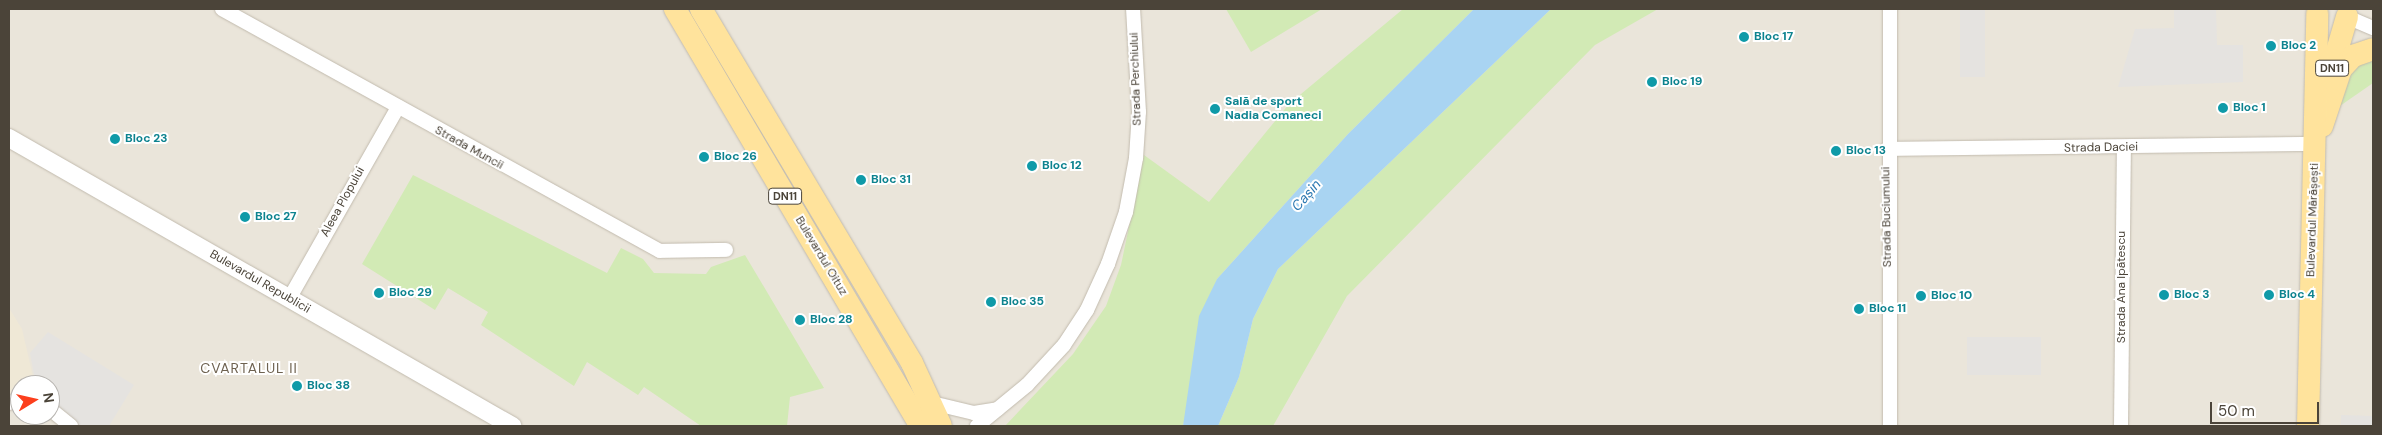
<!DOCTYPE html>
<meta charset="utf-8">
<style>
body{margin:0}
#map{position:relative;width:2382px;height:435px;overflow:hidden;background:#f6f3ec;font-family:"DM Sans",sans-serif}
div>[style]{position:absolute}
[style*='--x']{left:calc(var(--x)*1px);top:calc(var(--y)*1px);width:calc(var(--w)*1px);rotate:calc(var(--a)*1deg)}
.residential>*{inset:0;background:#eae5da}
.education>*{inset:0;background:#efe8d6}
.green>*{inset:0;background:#d2eab5}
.parking>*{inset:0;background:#e5e3e0;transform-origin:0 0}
.water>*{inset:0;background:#a9d4f2}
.roads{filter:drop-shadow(0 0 1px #c2bbae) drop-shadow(0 0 1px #c2bbae)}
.minor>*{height:14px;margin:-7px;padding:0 7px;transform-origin:7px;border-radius:7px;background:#fff}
.tertiary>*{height:18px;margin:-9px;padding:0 9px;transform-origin:9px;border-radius:9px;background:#fff}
.primary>*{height:22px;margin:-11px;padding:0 11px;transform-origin:11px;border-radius:11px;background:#ffe39c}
.dots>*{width:14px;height:14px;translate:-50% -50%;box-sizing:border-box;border:2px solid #fff;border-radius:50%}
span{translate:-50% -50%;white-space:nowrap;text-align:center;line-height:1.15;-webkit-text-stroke:4px #fff;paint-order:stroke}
.shield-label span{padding:1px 4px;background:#fff;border:1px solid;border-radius:4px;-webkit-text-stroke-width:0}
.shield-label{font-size:11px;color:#4b4439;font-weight:700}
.culture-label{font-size:12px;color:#0d838f;font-weight:700}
.left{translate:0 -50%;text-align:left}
.street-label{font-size:12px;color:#4b4439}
.water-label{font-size:14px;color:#2e7ab2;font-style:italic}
.neighbourhood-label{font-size:14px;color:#6e6250;letter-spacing:1px}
.frame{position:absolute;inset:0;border:10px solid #4b4439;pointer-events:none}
.north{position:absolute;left:10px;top:375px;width:50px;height:50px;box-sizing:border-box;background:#fff;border:1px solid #b7b4b0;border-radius:50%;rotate:81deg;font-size:14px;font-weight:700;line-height:20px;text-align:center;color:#4b4439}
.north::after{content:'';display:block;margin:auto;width:18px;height:22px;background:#fc3f1d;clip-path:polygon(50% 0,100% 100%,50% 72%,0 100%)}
.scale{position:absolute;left:2210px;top:402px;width:109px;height:22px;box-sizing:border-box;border:2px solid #4b4439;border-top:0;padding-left:6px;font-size:15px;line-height:18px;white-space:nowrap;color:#4b4439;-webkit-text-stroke:4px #fff;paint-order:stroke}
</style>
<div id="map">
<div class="residential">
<div style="clip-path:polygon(evenodd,9px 9px,2373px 9px,2373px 426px,9px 426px,9px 9px,20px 385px,50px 385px,50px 415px,20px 415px,20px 385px)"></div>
</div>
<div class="education">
<div style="clip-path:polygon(9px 308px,22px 329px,35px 385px,20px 385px,20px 400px,9px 403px)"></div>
</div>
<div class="green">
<div style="clip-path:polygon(1226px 9px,1322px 9px,1251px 52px)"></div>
<div style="clip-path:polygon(1403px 9px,1474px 9px,1348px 134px,1217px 279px,1183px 426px,1005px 426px,1073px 354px,1106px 306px,1121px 265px,1144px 155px,1209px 202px,1289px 104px)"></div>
<div style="clip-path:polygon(1551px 9px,1658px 9px,1595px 45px,1347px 296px,1273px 426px,1218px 426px,1239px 377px,1253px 319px,1278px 269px)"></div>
<div style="clip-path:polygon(2373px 56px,2373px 83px,2337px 108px,2346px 73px)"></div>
<div style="clip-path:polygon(413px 175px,607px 273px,621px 248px,643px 259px,654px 273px,706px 274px,711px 267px,745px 255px,824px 388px,790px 397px,787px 426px,701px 426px,644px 387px,638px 395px,587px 362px,574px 386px,481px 325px,488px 312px,448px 288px,435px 310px,362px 264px)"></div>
</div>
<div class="parking">
<div style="left:1960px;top:9px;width:25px;height:68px"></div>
<div style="clip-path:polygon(2174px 9px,2216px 9px,2217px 45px,2243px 45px,2243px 82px,2118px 87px,2135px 29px,2174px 28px)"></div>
<div style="clip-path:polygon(48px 332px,134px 385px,109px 426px,71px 426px,50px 409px,50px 385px,36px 385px,30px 353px)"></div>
<div style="left:1967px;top:337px;width:74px;height:38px"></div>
<div style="left:2341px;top:415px;width:32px;height:11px;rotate:2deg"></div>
</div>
<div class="water">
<div style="clip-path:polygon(1474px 9px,1551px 9px,1278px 269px,1253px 319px,1239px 377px,1218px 426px,1183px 426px,1199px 316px,1217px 279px,1348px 134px)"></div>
</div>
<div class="roads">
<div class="minor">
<div style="--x:222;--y:9;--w:500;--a:28.92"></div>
<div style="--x:660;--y:251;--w:66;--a:-0.9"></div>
<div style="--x:2347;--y:17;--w:28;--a:23"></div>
<div style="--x:1887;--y:149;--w:428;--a:-0.7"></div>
<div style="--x:289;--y:299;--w:221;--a:-60.4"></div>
<div style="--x:9;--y:403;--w:11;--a:-15"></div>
<div style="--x:932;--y:403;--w:43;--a:13.4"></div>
<div style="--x:974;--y:413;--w:24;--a:-9"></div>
<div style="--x:50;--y:409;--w:27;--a:39"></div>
<div style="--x:977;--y:426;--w:65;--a:-39.4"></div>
<div style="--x:1027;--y:385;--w:54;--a:-47.2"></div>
<div style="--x:1064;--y:345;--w:42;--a:-56.7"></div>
<div style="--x:1087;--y:310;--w:51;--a:-65.5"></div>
<div style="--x:1108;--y:264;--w:55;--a:-70.9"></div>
<div style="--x:1126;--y:212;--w:55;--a:-79.5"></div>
<div style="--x:1136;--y:158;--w:46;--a:-86.3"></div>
<div style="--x:1139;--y:112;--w:103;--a:-93.3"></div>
<div style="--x:1890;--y:426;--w:417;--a:-90"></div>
<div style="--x:2121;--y:426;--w:278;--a:-89.4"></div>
</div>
<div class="tertiary">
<div style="--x:9;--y:138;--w:580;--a:29.79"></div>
</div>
<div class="primary">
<div style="--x:675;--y:9;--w:484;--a:59.5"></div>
<div style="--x:701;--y:9;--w:412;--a:59.2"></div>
<div style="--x:912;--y:363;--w:69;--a:65.3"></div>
<div style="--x:2329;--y:78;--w:64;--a:-73.6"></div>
<div style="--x:2322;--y:126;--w:60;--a:-71.6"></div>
<div style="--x:2341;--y:69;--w:18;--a:-47"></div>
<div style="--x:2353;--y:56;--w:21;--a:-19"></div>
<div style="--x:2308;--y:426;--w:412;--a:-88.7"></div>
</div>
</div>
<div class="dots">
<div style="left:1744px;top:37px;background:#0f9aa8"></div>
<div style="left:2271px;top:46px;background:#0f9aa8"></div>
<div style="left:1652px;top:82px;background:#0f9aa8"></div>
<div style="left:2223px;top:108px;background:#0f9aa8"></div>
<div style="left:1215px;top:109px;background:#0f9aa8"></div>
<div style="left:115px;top:139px;background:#0f9aa8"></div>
<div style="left:1836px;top:151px;background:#0f9aa8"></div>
<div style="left:704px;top:157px;background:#0f9aa8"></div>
<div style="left:1032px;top:166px;background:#0f9aa8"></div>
<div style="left:861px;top:180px;background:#0f9aa8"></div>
<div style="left:245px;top:217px;background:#0f9aa8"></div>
<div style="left:379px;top:293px;background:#0f9aa8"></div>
<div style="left:2164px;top:295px;background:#0f9aa8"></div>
<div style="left:2269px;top:295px;background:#0f9aa8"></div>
<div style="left:1921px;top:296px;background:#0f9aa8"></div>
<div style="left:991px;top:302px;background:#0f9aa8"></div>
<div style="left:1859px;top:309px;background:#0f9aa8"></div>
<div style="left:800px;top:320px;background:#0f9aa8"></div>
<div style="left:297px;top:386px;background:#0f9aa8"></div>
</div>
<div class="shield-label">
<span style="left:2332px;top:68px">DN11</span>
<span style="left:785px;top:196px">DN11</span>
</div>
<div class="culture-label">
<span class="left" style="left:1754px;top:37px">Bloc 17</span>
<span class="left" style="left:2281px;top:46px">Bloc 2</span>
<span class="left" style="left:1662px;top:82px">Bloc 19</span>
<span class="left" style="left:1225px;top:109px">Sală de sport<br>Nadia Comaneci</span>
<span class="left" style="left:2233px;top:108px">Bloc 1</span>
<span class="left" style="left:125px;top:139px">Bloc 23</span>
<span class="left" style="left:1846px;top:151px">Bloc 13</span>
<span class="left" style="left:714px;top:157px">Bloc 26</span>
<span class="left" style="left:1042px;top:166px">Bloc 12</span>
<span class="left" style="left:871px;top:180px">Bloc 31</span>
<span class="left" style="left:255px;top:217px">Bloc 27</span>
<span class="left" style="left:389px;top:293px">Bloc 29</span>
<span class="left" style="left:2174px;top:295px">Bloc 3</span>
<span class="left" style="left:2279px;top:295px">Bloc 4</span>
<span class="left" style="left:1931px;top:296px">Bloc 10</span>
<span class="left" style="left:1001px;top:302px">Bloc 35</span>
<span class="left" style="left:1869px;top:309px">Bloc 11</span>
<span class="left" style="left:810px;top:320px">Bloc 28</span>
<span class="left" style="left:307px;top:386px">Bloc 38</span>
</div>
<div class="street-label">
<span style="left:1136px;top:79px;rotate:-92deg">Strada Perchiului</span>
<span style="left:469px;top:148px;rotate:29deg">Strada Muncii</span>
<span style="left:2101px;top:148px;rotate:-1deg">Strada Daciei</span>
<span style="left:343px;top:202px;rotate:-61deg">Aleea Plopului</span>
<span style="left:1887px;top:217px;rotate:-91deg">Strada Buciumului</span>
<span style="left:2313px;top:220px;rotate:-88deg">Bulevardul Mărășești</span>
<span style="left:821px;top:256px;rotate:59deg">Bulevardul Oituz</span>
<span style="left:260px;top:282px;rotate:30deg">Bulevardul Republicii</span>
<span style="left:2122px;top:287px;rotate:-90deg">Strada Ana Ipătescu</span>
</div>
<div class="water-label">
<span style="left:1306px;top:195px;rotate:-49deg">Cașin</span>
</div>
<div class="neighbourhood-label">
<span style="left:249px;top:368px">CVARTALUL II</span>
</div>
<div class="frame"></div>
<div class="north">N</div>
<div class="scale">50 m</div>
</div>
